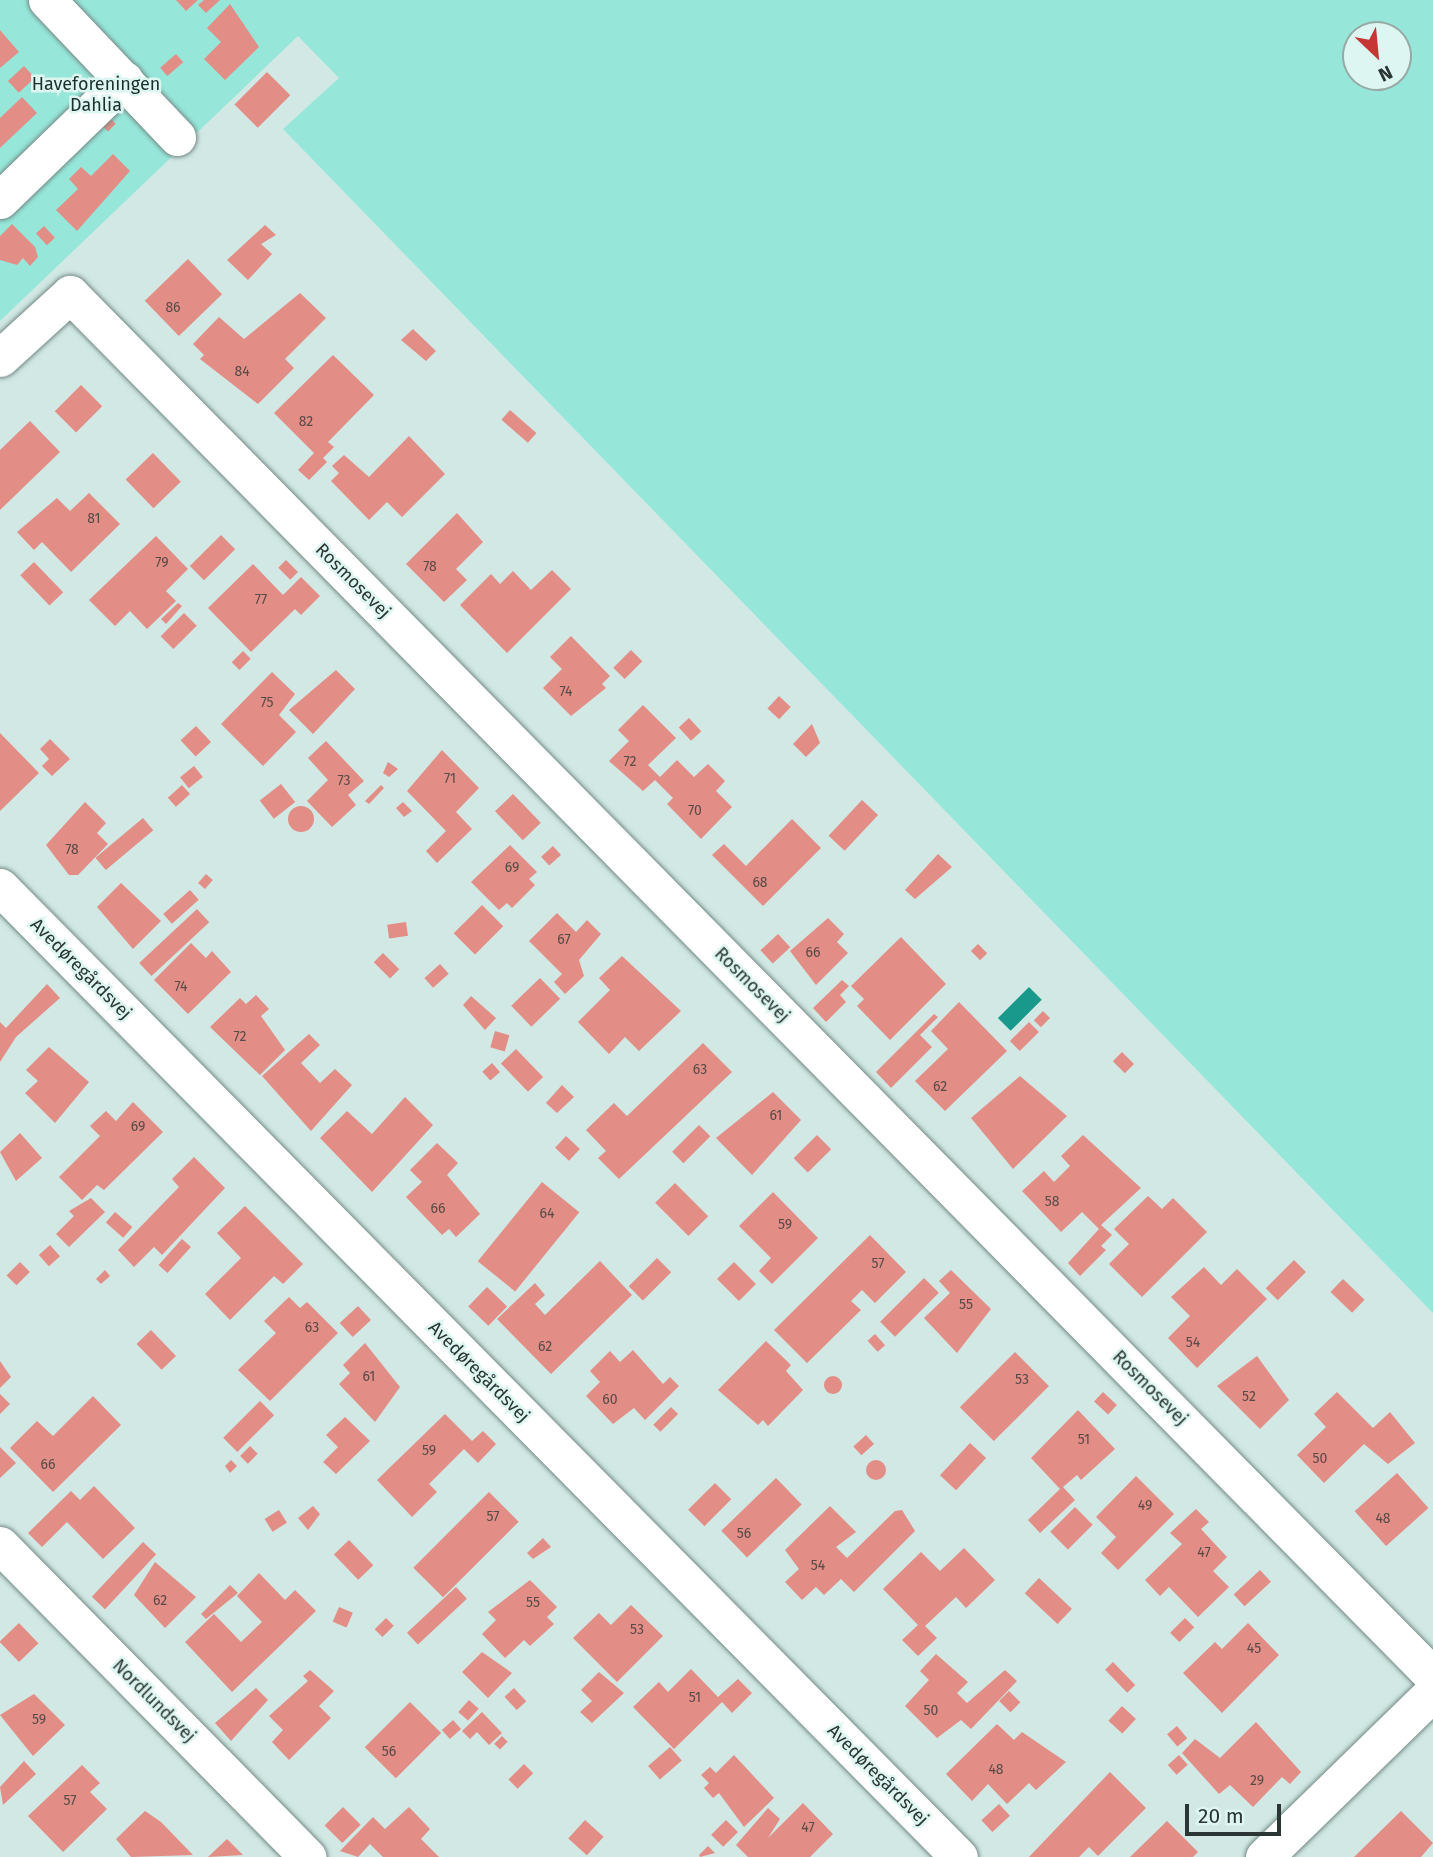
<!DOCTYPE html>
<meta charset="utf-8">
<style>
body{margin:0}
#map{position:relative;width:1433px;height:1857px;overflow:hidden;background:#d1e8e4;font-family:"Fira Sans",sans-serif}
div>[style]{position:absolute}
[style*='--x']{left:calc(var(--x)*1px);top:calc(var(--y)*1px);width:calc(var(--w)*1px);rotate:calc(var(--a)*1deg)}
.green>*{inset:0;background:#96e7da}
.water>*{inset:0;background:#18998c;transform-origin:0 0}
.building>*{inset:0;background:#e28d85;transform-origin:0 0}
.round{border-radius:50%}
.roads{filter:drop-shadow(0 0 2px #738985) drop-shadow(0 0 2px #738985)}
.minor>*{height:37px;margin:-18.5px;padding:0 18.5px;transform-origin:18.5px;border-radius:18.5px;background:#fff}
span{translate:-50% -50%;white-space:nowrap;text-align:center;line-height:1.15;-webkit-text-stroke:5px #def6f1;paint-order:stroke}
.number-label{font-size:14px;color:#594b48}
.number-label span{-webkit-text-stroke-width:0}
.park-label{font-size:18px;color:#1b302c}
.street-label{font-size:18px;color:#2b3533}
.north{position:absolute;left:1342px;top:21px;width:70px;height:70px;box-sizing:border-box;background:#def6f1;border:2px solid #96a9a5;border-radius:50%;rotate:154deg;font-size:19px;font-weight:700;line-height:28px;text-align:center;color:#2b3533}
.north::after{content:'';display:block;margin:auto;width:24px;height:32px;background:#c53634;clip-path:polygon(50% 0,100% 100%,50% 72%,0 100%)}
.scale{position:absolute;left:1185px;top:1804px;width:96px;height:32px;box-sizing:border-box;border:4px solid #2b3533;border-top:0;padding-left:9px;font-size:21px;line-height:24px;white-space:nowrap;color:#2b3533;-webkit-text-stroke:5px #def6f1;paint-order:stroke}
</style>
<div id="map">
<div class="green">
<div style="clip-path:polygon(evenodd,0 0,1433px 0,1433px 1313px,283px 129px,339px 78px,298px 36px,0 321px,0 0,1356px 35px,1398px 35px,1398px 77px,1356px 77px,1356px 35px)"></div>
</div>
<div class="water">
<div style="left:1029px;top:987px;width:18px;height:44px;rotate:45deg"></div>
</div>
<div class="building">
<div style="clip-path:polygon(176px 0,198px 0,186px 11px)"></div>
<div style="clip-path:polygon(204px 0,220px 0,206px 13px,198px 5px)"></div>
<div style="clip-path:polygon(230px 4px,259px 47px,225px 80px,204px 59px,221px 42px,207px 28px)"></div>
<div style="clip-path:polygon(0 30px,19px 52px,0 68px)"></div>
<div style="left:176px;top:54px;width:11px;height:21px;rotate:49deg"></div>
<div style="left:24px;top:66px;width:16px;height:22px;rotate:47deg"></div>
<div style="left:267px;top:72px;width:33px;height:46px;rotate:45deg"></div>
<div style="clip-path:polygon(22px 97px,37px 113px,0 148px,0 118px)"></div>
<div style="left:108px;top:116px;width:11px;height:11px;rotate:45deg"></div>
<div style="clip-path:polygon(113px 154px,130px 171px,77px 231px,56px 210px,78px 189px,69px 179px,81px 167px,91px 176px)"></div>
<div style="clip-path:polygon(12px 224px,35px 247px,38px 257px,30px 266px,23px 258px,17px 265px,0 260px,0 236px)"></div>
<div style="clip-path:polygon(265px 225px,276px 235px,261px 244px,272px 254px,248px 280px,227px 260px)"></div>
<div style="left:44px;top:226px;width:16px;height:11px;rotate:47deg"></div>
<div style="left:188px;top:259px;width:49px;height:60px;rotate:46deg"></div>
<div style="clip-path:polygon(300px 293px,326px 318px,285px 359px,294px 368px,258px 404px,200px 359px,204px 355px,193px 344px,219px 317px,244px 339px)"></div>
<div style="clip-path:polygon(413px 329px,436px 351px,426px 361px,401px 340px)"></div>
<div style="clip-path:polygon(333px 355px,374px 395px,328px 442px,334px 447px,323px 458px,327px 462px,309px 480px,298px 470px,314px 453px,274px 413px)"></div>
<div style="left:81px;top:385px;width:30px;height:37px;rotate:45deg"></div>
<div style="left:510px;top:410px;width:35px;height:13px;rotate:41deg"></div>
<div style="clip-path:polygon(30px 421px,60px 452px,0 510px,0 450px)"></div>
<div style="clip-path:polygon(409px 436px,445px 474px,402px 517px,387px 502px,369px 520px,331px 481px,339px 473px,332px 466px,344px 455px,369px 477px)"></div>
<div style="left:153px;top:453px;width:40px;height:38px;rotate:46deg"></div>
<div style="clip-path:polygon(89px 493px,120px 524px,71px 572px,42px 542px,34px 550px,17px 532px,57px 498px,70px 511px)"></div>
<div style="clip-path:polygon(457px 513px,483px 542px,456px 569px,467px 580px,444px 602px,406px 564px)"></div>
<div style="left:221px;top:535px;width:20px;height:44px;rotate:45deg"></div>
<div style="clip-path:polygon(156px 536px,188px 569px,166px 591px,176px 601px,147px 629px,130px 611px,115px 626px,89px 600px)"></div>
<div style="left:286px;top:560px;width:17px;height:11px;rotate:45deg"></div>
<div style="left:34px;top:562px;width:42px;height:19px;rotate:46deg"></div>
<div style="clip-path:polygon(253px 564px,283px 595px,301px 577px,320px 596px,301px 615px,295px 609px,251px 652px,208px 608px)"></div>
<div style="clip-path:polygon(552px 570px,571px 589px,507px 653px,460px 605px,491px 574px,500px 584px,513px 571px,531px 590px)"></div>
<div style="clip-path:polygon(178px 603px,182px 606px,166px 624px,161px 619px)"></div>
<div style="left:184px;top:613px;width:18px;height:33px;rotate:45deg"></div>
<div style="clip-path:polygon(571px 636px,610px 676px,602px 684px,606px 688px,571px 716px,543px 688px,562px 669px,550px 657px)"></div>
<div style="left:631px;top:650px;width:16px;height:25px;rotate:45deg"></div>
<div style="left:243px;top:651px;width:11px;height:16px;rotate:45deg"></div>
<div style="clip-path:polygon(336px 670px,355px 689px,313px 734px,289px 710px)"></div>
<div style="clip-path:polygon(272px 672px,295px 694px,279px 715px,296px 732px,263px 766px,221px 724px)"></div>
<div style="left:779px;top:696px;width:16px;height:17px;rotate:43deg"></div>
<div style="clip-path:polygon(643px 705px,676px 738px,648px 765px,660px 777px,677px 760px,694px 777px,708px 764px,725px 781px,716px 791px,732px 807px,701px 839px,667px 804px,673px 798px,655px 780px,643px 791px,609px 761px,629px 741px,618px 730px)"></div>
<div style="left:689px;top:718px;width:18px;height:14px;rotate:47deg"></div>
<div style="clip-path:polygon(812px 724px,820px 743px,806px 757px,793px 744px)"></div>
<div style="left:196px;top:726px;width:22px;height:21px;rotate:47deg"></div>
<div style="clip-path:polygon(0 733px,39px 773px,0 811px)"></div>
<div style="clip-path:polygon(50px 739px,70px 759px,52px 776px,42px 766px,49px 759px,40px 749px)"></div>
<div style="clip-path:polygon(326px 741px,364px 781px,348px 795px,356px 805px,332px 827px,307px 801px,328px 780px,308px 758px)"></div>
<div style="clip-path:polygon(442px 750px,479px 788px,456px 812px,472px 829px,437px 863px,426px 851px,446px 831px,407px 791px)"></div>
<div style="clip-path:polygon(388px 762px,398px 769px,389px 777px,383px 773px)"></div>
<div style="left:194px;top:766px;width:14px;height:18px;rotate:51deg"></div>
<div style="left:281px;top:784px;width:23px;height:27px;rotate:52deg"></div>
<div style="left:182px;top:785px;width:12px;height:19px;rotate:48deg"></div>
<div style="clip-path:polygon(381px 785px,384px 788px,369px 804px,365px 801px)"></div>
<div style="left:513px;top:794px;width:40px;height:25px;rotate:46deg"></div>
<div style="left:862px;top:800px;width:22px;height:49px;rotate:43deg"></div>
<div style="clip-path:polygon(85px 802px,106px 823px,97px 833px,108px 844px,78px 875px,69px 875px,46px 845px)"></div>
<div style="clip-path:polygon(403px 802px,412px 811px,404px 817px,396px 808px)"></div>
<div class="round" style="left:288px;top:806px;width:26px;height:26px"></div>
<div style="left:143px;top:818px;width:16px;height:62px;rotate:50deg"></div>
<div style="clip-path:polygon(792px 819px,821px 848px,763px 906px,712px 855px,724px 844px,746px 866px)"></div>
<div style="clip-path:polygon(510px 845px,537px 872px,529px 879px,535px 885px,512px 908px,507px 903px,499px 910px,471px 882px)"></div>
<div style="left:553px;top:846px;width:12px;height:16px;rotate:48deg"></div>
<div style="clip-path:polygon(938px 854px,952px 867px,915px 899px,905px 890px)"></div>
<div style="left:206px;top:874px;width:9px;height:12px;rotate:41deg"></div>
<div style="clip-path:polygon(121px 883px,161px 921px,133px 949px,97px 907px)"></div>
<div style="left:190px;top:890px;width:13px;height:36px;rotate:48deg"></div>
<div style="left:482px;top:905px;width:30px;height:40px;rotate:45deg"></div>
<div style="left:197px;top:909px;width:18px;height:79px;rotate:47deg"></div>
<div style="clip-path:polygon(557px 913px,576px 932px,587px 920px,601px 934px,579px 960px,584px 976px,565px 994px,554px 982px,562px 974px,529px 941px)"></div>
<div style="clip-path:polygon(828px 918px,844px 934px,837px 942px,848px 953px,816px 985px,790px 951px)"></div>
<div style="left:406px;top:922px;width:14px;height:19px;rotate:82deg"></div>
<div style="left:778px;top:934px;width:18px;height:24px;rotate:47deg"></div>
<div style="clip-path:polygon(901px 937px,946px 984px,890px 1040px,857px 1006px,864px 999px,851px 986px)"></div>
<div style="clip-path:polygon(191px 943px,206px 958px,212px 951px,231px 972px,188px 1014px,154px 980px)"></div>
<div style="left:978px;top:944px;width:13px;height:10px;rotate:45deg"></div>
<div style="left:383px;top:953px;width:23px;height:13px;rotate:45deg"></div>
<div style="clip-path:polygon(622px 956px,681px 1011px,639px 1051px,625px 1037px,609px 1054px,578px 1022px,610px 990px,599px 978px)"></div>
<div style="left:440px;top:964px;width:13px;height:21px;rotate:48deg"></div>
<div style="left:540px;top:978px;width:29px;height:40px;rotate:46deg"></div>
<div style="clip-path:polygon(842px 980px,849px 986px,840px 995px,846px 1002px,826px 1022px,813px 1008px)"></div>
<div style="clip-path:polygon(47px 984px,60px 998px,16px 1037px,0 1062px,0 1022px,6px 1028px)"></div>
<div style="clip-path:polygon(256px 995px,269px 1009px,261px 1016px,285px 1050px,260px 1075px,210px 1027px,240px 998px,246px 1004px)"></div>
<div style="clip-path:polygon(471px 996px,496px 1018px,485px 1030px,463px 1005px)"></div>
<div style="clip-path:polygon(959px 1002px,1007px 1051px,945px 1111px,915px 1081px,948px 1049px,931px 1031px)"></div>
<div style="left:1043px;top:1011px;width:10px;height:13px;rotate:45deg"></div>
<div style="clip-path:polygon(934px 1014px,938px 1017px,920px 1035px,932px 1047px,891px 1088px,876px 1072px)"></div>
<div style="left:1029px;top:1022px;width:14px;height:27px;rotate:45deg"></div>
<div style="left:495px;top:1031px;width:15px;height:17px;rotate:16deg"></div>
<div style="clip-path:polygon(309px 1034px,320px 1045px,301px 1063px,320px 1083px,335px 1069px,352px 1085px,311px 1131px,262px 1076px)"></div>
<div style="clip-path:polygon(703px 1043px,732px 1072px,619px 1179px,598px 1158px,606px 1151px,586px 1130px,614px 1103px,627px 1116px)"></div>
<div style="clip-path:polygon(49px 1047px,89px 1082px,55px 1123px,25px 1093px,38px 1081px,26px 1070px)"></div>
<div style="left:516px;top:1049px;width:39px;height:21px;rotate:46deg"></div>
<div style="left:1122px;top:1052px;width:17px;height:13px;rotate:45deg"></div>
<div style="left:492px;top:1063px;width:12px;height:13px;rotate:48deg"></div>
<div style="clip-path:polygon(1020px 1076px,1067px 1116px,1013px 1169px,971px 1118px)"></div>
<div style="clip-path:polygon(562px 1085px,574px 1097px,557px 1113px,546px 1103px)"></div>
<div style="clip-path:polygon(773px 1092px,801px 1120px,752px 1175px,716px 1138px)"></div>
<div style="clip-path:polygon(405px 1097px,433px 1125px,372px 1192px,320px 1138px,347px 1111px,372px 1134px)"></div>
<div style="clip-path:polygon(133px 1102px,163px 1132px,104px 1190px,97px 1185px,82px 1200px,59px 1177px,100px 1136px,90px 1126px,106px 1111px,116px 1121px)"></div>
<div style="left:699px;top:1125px;width:16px;height:38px;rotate:45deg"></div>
<div style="clip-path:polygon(20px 1133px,42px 1158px,16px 1181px,0 1152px)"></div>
<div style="left:817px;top:1135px;width:20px;height:33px;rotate:45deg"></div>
<div style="clip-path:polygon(1083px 1135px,1141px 1188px,1101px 1225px,1112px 1235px,1101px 1246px,1106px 1250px,1080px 1276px,1068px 1263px,1099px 1229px,1082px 1212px,1061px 1232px,1022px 1191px,1044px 1171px,1054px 1182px,1070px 1166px,1061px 1156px)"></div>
<div style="left:566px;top:1136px;width:19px;height:16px;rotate:43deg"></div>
<div style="clip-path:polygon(437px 1143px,458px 1163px,447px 1175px,480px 1214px,456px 1237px,449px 1229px,442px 1235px,406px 1197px,422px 1182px,410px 1170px)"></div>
<div style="clip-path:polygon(194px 1157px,225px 1188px,162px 1255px,154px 1247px,134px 1267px,118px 1250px,179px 1187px,172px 1179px)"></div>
<div style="left:542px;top:1182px;width:48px;height:102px;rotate:39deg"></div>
<div style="left:675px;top:1183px;width:47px;height:28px;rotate:45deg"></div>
<div style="clip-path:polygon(773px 1192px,818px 1238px,772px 1284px,759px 1271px,771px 1258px,739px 1226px)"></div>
<div style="clip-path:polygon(1148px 1196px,1162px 1209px,1173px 1198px,1207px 1232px,1142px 1297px,1109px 1264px,1129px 1244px,1114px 1229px)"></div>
<div style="clip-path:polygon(91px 1198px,105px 1212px,69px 1247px,56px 1234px,74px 1216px,69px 1211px)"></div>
<div style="clip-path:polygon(245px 1206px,303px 1264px,283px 1284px,274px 1276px,230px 1320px,205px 1294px,241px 1258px,217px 1233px)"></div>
<div style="left:115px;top:1212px;width:23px;height:14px;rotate:41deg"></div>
<div style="clip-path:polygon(870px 1235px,906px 1272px,875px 1303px,862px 1290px,851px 1301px,861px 1310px,807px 1363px,774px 1330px)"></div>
<div style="left:182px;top:1239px;width:12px;height:35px;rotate:42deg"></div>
<div style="left:50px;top:1245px;width:15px;height:15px;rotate:48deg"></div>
<div style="left:657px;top:1258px;width:20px;height:40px;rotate:45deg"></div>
<div style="left:1294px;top:1260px;width:17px;height:40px;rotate:45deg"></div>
<div style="clip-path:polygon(600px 1261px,632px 1295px,551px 1374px,497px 1319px,535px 1283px,545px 1295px,535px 1304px,545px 1315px)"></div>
<div style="left:20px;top:1262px;width:14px;height:19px;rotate:45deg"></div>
<div style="left:734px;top:1262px;width:31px;height:24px;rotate:45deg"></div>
<div style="clip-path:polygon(1204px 1267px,1221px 1285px,1237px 1269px,1267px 1299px,1197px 1368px,1168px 1338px,1190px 1316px,1171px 1297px)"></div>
<div style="clip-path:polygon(105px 1270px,110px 1276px,101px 1284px,96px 1279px)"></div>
<div style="clip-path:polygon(951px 1270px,991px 1309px,957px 1353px,924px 1318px,950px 1293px,939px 1281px)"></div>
<div style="left:924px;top:1278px;width:21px;height:62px;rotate:45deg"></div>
<div style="left:1343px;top:1279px;width:30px;height:18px;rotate:44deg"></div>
<div style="left:487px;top:1287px;width:28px;height:27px;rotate:44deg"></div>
<div style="clip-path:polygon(289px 1297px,300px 1308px,307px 1302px,338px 1333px,270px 1401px,238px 1370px,276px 1333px,264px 1321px)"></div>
<div style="left:358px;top:1306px;width:19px;height:25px;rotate:47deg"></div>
<div style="left:151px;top:1330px;width:36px;height:20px;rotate:46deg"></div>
<div style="left:875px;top:1334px;width:15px;height:10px;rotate:48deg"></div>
<div style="clip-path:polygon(766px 1341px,791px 1365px,786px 1371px,803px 1390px,768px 1426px,763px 1420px,758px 1425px,718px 1390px)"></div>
<div style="clip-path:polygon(365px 1343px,400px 1387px,375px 1422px,339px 1384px,350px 1373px,343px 1365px)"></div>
<div style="clip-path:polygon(633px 1350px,663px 1384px,670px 1377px,679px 1386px,645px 1420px,634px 1408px,613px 1424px,586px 1396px,600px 1382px,590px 1371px,610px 1351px,620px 1362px)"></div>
<div style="left:1015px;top:1352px;width:48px;height:78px;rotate:45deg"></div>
<div style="clip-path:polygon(1257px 1356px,1289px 1400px,1260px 1429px,1217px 1386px)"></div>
<div style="clip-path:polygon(0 1361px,11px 1377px,0 1388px)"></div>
<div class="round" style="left:824px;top:1376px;width:18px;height:18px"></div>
<div style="left:1103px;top:1392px;width:19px;height:13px;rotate:43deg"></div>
<div style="clip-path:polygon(1337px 1392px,1373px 1428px,1390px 1412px,1415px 1443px,1388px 1464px,1364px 1444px,1324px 1483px,1297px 1455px,1326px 1427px,1314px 1414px)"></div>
<div style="clip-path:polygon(0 1394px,10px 1404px,0 1414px)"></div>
<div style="clip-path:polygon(93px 1396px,121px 1425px,53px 1492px,10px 1448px,37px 1421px,53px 1436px)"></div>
<div style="left:260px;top:1401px;width:20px;height:52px;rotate:45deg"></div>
<div style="left:671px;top:1407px;width:10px;height:25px;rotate:45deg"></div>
<div style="clip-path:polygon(1078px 1410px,1115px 1449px,1081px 1480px,1077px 1475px,1063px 1487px,1075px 1500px,1040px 1533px,1028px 1520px,1060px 1489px,1031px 1458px)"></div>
<div style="clip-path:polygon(445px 1414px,472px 1441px,483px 1431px,496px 1444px,478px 1463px,464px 1449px,429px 1484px,437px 1492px,412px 1517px,377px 1480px)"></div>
<div style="clip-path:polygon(345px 1417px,370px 1441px,336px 1474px,323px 1462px,338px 1447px,326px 1435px)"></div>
<div style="left:866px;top:1435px;width:12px;height:17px;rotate:48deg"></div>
<div style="left:970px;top:1443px;width:22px;height:44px;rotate:43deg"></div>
<div style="left:250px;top:1446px;width:11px;height:14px;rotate:45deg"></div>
<div style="clip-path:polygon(0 1447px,16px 1463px,0 1478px)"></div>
<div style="clip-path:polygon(231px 1460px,237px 1466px,230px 1473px,225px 1466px)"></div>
<div class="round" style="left:866px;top:1460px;width:20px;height:20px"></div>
<div style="left:1397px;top:1473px;width:47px;height:57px;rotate:48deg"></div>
<div style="clip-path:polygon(1136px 1476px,1174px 1514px,1118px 1570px,1101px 1553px,1116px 1537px,1096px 1517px)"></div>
<div style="left:776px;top:1478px;width:37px;height:76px;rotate:46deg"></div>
<div style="left:715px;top:1483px;width:23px;height:38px;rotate:45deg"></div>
<div style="clip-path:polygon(94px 1486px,135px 1528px,103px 1559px,67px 1522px,42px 1547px,28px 1533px,71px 1491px,80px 1500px)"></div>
<div style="left:489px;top:1492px;width:42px;height:107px;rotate:45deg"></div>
<div style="clip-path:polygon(313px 1506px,320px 1514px,308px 1530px,298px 1518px)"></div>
<div style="clip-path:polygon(830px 1506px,856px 1532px,836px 1547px,847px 1558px,895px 1511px,902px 1510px,915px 1531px,854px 1592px,841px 1579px,824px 1595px,816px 1587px,802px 1600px,785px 1582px,799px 1569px,785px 1550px)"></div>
<div style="left:1075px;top:1507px;width:25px;height:35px;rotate:45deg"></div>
<div style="clip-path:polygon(1196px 1509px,1209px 1522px,1201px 1529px,1227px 1557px,1213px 1571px,1229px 1587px,1198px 1617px,1169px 1587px,1160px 1596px,1145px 1580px,1182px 1544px,1170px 1533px)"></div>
<div style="left:279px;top:1510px;width:15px;height:17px;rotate:58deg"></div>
<div style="clip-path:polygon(543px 1538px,551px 1547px,533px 1559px,527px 1553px)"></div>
<div style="left:349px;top:1540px;width:35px;height:21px;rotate:46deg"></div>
<div style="left:143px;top:1542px;width:18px;height:75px;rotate:43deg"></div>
<div style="clip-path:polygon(964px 1548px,995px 1580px,966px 1608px,956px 1597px,925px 1626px,937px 1638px,918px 1656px,902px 1640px,918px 1625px,883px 1589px,921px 1552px,940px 1571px)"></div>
<div style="clip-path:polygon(155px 1562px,196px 1597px,165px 1628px,134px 1595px)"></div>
<div style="left:1260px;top:1570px;width:16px;height:36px;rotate:47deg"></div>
<div style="clip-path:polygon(259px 1573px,285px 1600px,295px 1590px,316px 1611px,232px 1692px,185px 1642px,214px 1614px,241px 1642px,262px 1622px,237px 1596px)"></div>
<div style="left:1039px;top:1578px;width:45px;height:21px;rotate:43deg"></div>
<div style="clip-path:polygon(530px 1580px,557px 1607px,547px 1617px,554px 1624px,530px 1646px,524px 1640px,505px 1658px,482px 1634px,496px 1620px,488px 1612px)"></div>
<div style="clip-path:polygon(230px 1585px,238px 1593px,206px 1619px,201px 1614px)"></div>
<div style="left:456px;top:1587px;width:16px;height:67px;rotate:47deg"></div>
<div style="clip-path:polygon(631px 1605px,663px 1636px,617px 1682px,573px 1638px,599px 1613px,611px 1625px)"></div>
<div style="left:339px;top:1607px;width:15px;height:16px;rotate:23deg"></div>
<div style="left:386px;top:1618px;width:11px;height:16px;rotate:45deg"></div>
<div style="left:1185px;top:1618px;width:13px;height:21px;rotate:45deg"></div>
<div style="left:19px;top:1623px;width:28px;height:27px;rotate:46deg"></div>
<div style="clip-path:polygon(1248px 1623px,1279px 1655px,1222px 1713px,1183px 1673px,1215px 1642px,1222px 1649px)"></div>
<div style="clip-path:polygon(482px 1652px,512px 1673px,488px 1698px,462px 1672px)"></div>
<div style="clip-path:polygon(936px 1654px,968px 1682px,957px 1693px,967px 1703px,1005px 1670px,1017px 1681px,971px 1729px,961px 1720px,937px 1738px,905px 1706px,929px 1680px,920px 1671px)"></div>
<div style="left:1113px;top:1662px;width:32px;height:11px;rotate:46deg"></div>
<div style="clip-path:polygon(691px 1669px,718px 1697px,738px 1679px,752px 1693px,732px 1713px,722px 1702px,674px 1749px,633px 1707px,659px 1682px,668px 1692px)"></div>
<div style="clip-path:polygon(310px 1670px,334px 1691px,319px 1706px,331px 1718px,289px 1760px,272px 1742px,283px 1730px,269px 1716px,308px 1681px,303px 1676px)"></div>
<div style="clip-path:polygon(599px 1672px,624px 1693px,592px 1723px,580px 1712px,592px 1701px,581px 1690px)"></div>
<div style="clip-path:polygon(256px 1688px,268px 1700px,231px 1741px,215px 1723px)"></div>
<div style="left:514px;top:1688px;width:18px;height:13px;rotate:47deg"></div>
<div style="left:1009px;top:1691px;width:16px;height:14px;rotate:45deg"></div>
<div style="clip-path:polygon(34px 1694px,65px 1725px,33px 1756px,0 1715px)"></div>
<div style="left:469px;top:1700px;width:13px;height:16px;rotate:42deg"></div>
<div style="left:410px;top:1702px;width:44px;height:64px;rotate:45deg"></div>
<div style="left:1122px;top:1706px;width:19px;height:20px;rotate:43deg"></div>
<div style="clip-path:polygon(482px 1712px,502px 1733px,489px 1745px,477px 1732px,470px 1739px,462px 1731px)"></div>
<div style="left:453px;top:1720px;width:12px;height:15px;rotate:48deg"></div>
<div style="clip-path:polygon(1256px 1722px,1301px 1772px,1290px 1784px,1282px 1777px,1253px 1807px,1230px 1785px,1219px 1794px,1182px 1753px,1195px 1739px,1220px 1758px)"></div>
<div style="clip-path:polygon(997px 1724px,1014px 1740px,1022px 1732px,1066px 1762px,1036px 1790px,1029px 1783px,1007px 1804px,988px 1784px,972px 1801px,946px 1774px)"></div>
<div style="left:1177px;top:1726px;width:16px;height:13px;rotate:50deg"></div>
<div style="left:502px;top:1736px;width:8px;height:11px;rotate:45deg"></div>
<div style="left:670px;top:1747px;width:18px;height:29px;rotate:49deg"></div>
<div style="clip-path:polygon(734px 1755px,774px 1798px,744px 1827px,719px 1793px,713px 1798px,704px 1788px,709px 1783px,701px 1775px,710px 1767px,716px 1773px)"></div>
<div style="left:1179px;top:1755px;width:13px;height:15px;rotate:48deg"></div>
<div style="clip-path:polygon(24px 1761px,36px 1774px,3px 1805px,0 1787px)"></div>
<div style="left:524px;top:1764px;width:13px;height:22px;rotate:45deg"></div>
<div style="clip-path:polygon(82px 1765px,100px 1783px,90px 1792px,107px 1809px,63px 1852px,28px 1816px)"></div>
<div style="clip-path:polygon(1110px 1772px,1146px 1808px,1098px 1856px,1089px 1847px,1079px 1857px,1029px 1857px)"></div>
<div style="clip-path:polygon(803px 1803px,833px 1834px,810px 1857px,748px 1857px,736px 1845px,768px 1808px,780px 1819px,768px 1838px)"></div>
<div style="left:999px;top:1804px;width:16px;height:24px;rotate:47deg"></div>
<div style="left:343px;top:1807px;width:25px;height:26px;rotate:45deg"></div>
<div style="clip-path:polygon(409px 1807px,430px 1829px,421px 1839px,439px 1857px,383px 1857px,370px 1844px,358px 1857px,340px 1851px,373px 1817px,385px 1829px)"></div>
<div style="clip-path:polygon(145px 1811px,161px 1822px,193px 1855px,131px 1857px,116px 1839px)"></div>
<div style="clip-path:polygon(1401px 1811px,1433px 1843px,1421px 1857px,1354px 1857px)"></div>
<div style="left:585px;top:1820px;width:25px;height:25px;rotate:42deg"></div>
<div style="left:726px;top:1820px;width:17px;height:21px;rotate:45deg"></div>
<div style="clip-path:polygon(1167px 1821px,1198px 1852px,1193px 1857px,1130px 1857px)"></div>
<div style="clip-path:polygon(227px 1839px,243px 1855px,208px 1857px)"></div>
<div style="clip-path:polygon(708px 1846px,715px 1853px,700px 1857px,699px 1855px)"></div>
</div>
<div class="roads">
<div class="minor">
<div style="--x:47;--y:0;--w:189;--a:46.5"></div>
<div style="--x:0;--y:200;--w:173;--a:-44.1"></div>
<div style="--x:0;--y:358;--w:95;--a:-42.4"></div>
<div style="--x:70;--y:294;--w:1941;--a:45.4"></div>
<div style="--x:0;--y:887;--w:1364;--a:45.33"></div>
<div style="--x:0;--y:1545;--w:438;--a:45.4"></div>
<div style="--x:1264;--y:1857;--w:236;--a:-44.3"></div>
</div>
</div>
<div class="number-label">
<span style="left:173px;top:308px">86</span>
<span style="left:242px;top:372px">84</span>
<span style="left:306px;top:422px">82</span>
<span style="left:94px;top:519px">81</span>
<span style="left:162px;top:563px">79</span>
<span style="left:430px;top:567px">78</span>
<span style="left:261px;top:600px">77</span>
<span style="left:566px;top:692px">74</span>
<span style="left:267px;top:703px">75</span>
<span style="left:630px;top:762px">72</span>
<span style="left:450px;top:779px">71</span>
<span style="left:344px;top:781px">73</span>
<span style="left:695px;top:811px">70</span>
<span style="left:72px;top:850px">78</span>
<span style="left:512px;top:868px">69</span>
<span style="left:760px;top:883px">68</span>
<span style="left:564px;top:940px">67</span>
<span style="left:813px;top:953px">66</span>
<span style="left:181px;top:987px">74</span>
<span style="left:240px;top:1037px">72</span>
<span style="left:700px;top:1070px">63</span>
<span style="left:940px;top:1087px">62</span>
<span style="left:776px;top:1116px">61</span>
<span style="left:138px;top:1127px">69</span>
<span style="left:1052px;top:1202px">58</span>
<span style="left:438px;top:1209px">66</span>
<span style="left:547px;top:1214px">64</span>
<span style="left:785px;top:1225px">59</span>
<span style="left:878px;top:1264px">57</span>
<span style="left:966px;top:1305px">55</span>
<span style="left:312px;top:1328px">63</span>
<span style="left:1193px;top:1343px">54</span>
<span style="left:545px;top:1347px">62</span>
<span style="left:369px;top:1377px">61</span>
<span style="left:1022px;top:1380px">53</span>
<span style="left:1249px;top:1397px">52</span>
<span style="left:610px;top:1400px">60</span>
<span style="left:1084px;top:1440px">51</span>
<span style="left:429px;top:1451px">59</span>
<span style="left:1320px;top:1459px">50</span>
<span style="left:48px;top:1465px">66</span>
<span style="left:1145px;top:1506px">49</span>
<span style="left:493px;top:1517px">57</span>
<span style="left:1383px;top:1519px">48</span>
<span style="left:744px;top:1534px">56</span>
<span style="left:1204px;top:1553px">47</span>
<span style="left:818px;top:1566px">54</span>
<span style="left:160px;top:1601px">62</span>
<span style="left:533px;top:1603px">55</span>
<span style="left:637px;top:1630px">53</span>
<span style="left:1254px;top:1649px">45</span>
<span style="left:695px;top:1698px">51</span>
<span style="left:931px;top:1711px">50</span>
<span style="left:39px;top:1720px">59</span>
<span style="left:389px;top:1752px">56</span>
<span style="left:996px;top:1770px">48</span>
<span style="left:1257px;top:1781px">29</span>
<span style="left:70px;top:1801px">57</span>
<span style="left:808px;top:1828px">47</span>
</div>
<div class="park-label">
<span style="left:96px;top:95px">Haveforeningen<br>Dahlia</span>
</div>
<div class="street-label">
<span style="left:353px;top:581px;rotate:45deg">Rosmosevej</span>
<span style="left:81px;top:969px;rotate:45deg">Avedøregårdsvej</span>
<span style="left:752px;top:985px;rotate:45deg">Rosmosevej</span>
<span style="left:479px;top:1372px;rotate:45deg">Avedøregårdsvej</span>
<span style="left:1150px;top:1388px;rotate:45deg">Rosmosevej</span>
<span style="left:154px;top:1701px;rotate:45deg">Nordlundsvej</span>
<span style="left:878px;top:1775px;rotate:45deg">Avedøregårdsvej</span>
</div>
<div class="north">N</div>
<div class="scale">20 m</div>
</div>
